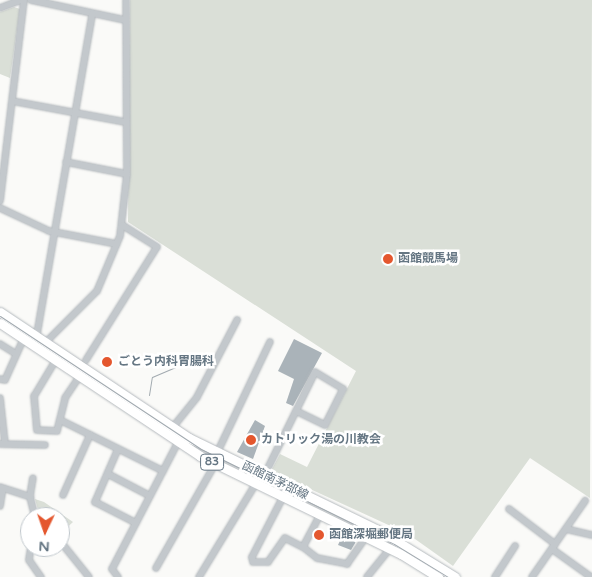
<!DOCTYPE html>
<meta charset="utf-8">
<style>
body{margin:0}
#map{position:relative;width:592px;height:577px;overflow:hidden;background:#fafaf8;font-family:"Varela Round","Noto Sans JP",sans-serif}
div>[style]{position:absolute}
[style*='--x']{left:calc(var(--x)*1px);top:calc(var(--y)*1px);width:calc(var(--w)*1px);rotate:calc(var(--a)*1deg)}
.green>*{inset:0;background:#dadfd7}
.building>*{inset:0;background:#aab3b9}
.roads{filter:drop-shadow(0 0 1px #b5babe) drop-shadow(0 0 1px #b5babe)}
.minor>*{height:6px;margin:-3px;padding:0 3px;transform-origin:3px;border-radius:3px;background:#c3c8cc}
.major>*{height:9px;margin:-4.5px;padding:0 4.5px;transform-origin:4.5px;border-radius:4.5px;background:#fff}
.tram>*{height:1px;margin:-0.5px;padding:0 0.5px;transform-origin:0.5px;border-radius:0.5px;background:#a2aab0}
.dots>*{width:14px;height:14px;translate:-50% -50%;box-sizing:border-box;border:2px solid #fff;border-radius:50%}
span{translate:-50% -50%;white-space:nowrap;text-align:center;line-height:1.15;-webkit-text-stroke:5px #fff;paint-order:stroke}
.shield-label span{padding:1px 4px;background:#fff;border:1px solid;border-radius:4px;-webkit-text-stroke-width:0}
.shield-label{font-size:11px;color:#657683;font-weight:700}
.poi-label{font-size:12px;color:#657683;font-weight:700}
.left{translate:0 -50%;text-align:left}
.street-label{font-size:12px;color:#657683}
.north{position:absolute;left:20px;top:507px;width:50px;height:50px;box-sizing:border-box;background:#fff;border:1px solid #c1c8cd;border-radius:50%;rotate:183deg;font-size:14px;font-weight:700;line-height:20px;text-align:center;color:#657683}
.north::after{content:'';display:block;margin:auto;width:18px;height:22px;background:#e4572e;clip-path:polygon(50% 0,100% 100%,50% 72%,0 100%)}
</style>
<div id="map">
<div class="green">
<div style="clip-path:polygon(130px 0,592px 0,590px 498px,530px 458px,453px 566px,408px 534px,271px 471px,280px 454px,307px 467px,356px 371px,128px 222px)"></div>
<div style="clip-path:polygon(14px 7px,20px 9px,10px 78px,0 74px,0 12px)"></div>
<div style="clip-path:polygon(35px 499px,44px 502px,73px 522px,60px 534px,60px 517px,40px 517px)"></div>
</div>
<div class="building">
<div style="clip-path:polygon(294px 339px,322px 353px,293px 406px,286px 403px,294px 379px,278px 371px)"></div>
<div style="clip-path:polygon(255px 420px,265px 426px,253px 459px,237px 452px)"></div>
<div style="clip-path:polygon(343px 534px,357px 540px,351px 550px,338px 545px)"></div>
</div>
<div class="roads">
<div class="minor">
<div style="--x:31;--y:0;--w:96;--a:12"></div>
<div style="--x:0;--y:8;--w:22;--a:-21"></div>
<div style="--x:12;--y:101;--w:115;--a:10.5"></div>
<div style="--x:66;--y:162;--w:62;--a:11.1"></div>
<div style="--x:0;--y:201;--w:202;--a:-83.2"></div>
<div style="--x:0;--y:208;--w:54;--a:25.1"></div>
<div style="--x:49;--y:231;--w:69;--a:10.8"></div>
<div style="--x:48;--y:340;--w:69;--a:-45"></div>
<div style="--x:97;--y:291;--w:60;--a:-67.3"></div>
<div style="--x:120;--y:236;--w:62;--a:-83.6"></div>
<div style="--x:127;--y:174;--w:174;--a:-90.3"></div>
<div style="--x:30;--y:341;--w:10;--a:-45"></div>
<div style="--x:37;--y:334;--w:325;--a:-80.2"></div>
<div style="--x:0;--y:344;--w:19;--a:32"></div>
<div style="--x:86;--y:360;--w:133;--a:-57.9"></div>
<div style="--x:157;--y:247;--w:41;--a:-147.8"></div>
<div style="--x:54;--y:363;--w:39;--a:121"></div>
<div style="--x:34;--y:396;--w:34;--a:85"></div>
<div style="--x:37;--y:430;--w:20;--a:3"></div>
<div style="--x:57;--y:431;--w:34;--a:-76"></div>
<div style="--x:65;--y:398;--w:23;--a:-56"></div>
<div style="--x:0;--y:379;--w:5;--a:11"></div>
<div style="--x:5;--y:380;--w:42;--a:-65.9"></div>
<div style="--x:0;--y:398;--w:46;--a:83.8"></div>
<div style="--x:60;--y:420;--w:115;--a:26.3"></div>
<div style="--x:173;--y:427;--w:38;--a:-51"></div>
<div style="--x:197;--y:397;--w:87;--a:-62.5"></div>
<div style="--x:0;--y:444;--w:45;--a:1.3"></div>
<div style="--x:118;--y:449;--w:58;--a:113.5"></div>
<div style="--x:95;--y:502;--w:46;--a:27.1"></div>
<div style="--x:217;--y:453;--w:123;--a:-64.5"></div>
<div style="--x:108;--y:474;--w:47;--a:27.6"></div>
<div style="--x:264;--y:476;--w:72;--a:-63.8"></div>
<div style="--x:296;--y:411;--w:43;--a:-64"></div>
<div style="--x:315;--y:372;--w:33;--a:31"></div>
<div style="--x:343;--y:389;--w:40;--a:116.6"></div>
<div style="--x:325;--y:425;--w:32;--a:-154"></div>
<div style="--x:0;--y:487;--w:32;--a:18"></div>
<div style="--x:30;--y:497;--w:21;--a:76"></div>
<div style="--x:63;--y:495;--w:66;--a:-65.8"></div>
<div style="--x:30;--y:496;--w:18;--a:-81"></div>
<div style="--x:283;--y:497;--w:68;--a:117.3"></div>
<div style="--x:252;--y:557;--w:5;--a:79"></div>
<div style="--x:253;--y:562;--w:15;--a:0"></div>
<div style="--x:268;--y:562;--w:29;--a:-55"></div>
<div style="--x:285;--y:538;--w:20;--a:27"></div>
<div style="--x:303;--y:547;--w:36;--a:-62"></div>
<div style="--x:0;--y:506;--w:18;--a:-81"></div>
<div style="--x:509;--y:509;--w:58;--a:37.3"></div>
<div style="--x:566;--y:529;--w:27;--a:13"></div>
<div style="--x:60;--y:541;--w:46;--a:51.1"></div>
<div style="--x:31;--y:547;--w:13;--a:99"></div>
<div style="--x:29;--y:560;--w:21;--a:55"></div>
<div style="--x:303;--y:547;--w:18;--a:38"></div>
<div style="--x:317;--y:558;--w:31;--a:11"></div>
<div style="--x:347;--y:564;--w:33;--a:-55"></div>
<div style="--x:552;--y:549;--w:48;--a:35.7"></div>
<div style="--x:156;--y:568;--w:120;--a:-60.4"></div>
<div style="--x:118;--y:577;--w:10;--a:-127"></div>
<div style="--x:112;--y:569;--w:143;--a:-62.5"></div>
<div style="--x:199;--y:577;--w:119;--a:-58.7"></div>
<div style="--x:367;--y:577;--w:38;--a:-51"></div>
<div style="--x:495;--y:577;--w:37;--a:-57"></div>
<div style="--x:532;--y:577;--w:93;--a:-55.1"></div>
</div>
<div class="major">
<div style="--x:0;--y:312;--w:227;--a:33.7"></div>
<div style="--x:189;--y:438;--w:212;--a:26"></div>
<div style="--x:380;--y:531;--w:88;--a:31.5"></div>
<div style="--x:0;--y:323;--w:240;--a:33.6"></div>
<div style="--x:200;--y:456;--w:224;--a:26"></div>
<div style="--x:401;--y:554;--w:44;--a:31.9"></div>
</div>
</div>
<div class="tram">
<div style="--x:0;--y:316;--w:241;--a:33.5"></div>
<div style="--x:201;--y:449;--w:215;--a:26.2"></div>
<div style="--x:394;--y:544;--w:63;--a:31.4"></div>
<div style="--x:149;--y:395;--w:18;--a:-81"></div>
<div style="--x:152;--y:377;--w:30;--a:-23"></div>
</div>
<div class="dots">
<div style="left:388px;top:259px;background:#e4572e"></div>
<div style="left:107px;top:362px;background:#e4572e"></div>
<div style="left:251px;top:440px;background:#e4572e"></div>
<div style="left:319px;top:535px;background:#e4572e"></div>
</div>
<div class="shield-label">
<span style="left:212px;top:462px">83</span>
</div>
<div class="poi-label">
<span class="left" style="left:398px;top:259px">函館競馬場</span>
<span class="left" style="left:118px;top:362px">ごとう内科胃腸科</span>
<span class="left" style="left:261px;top:440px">カトリック湯の川教会</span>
<span class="left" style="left:329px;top:535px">函館深堀郵便局</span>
</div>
<div class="street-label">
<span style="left:275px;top:481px;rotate:26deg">函館南茅部線</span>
</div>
<div class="north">N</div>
</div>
